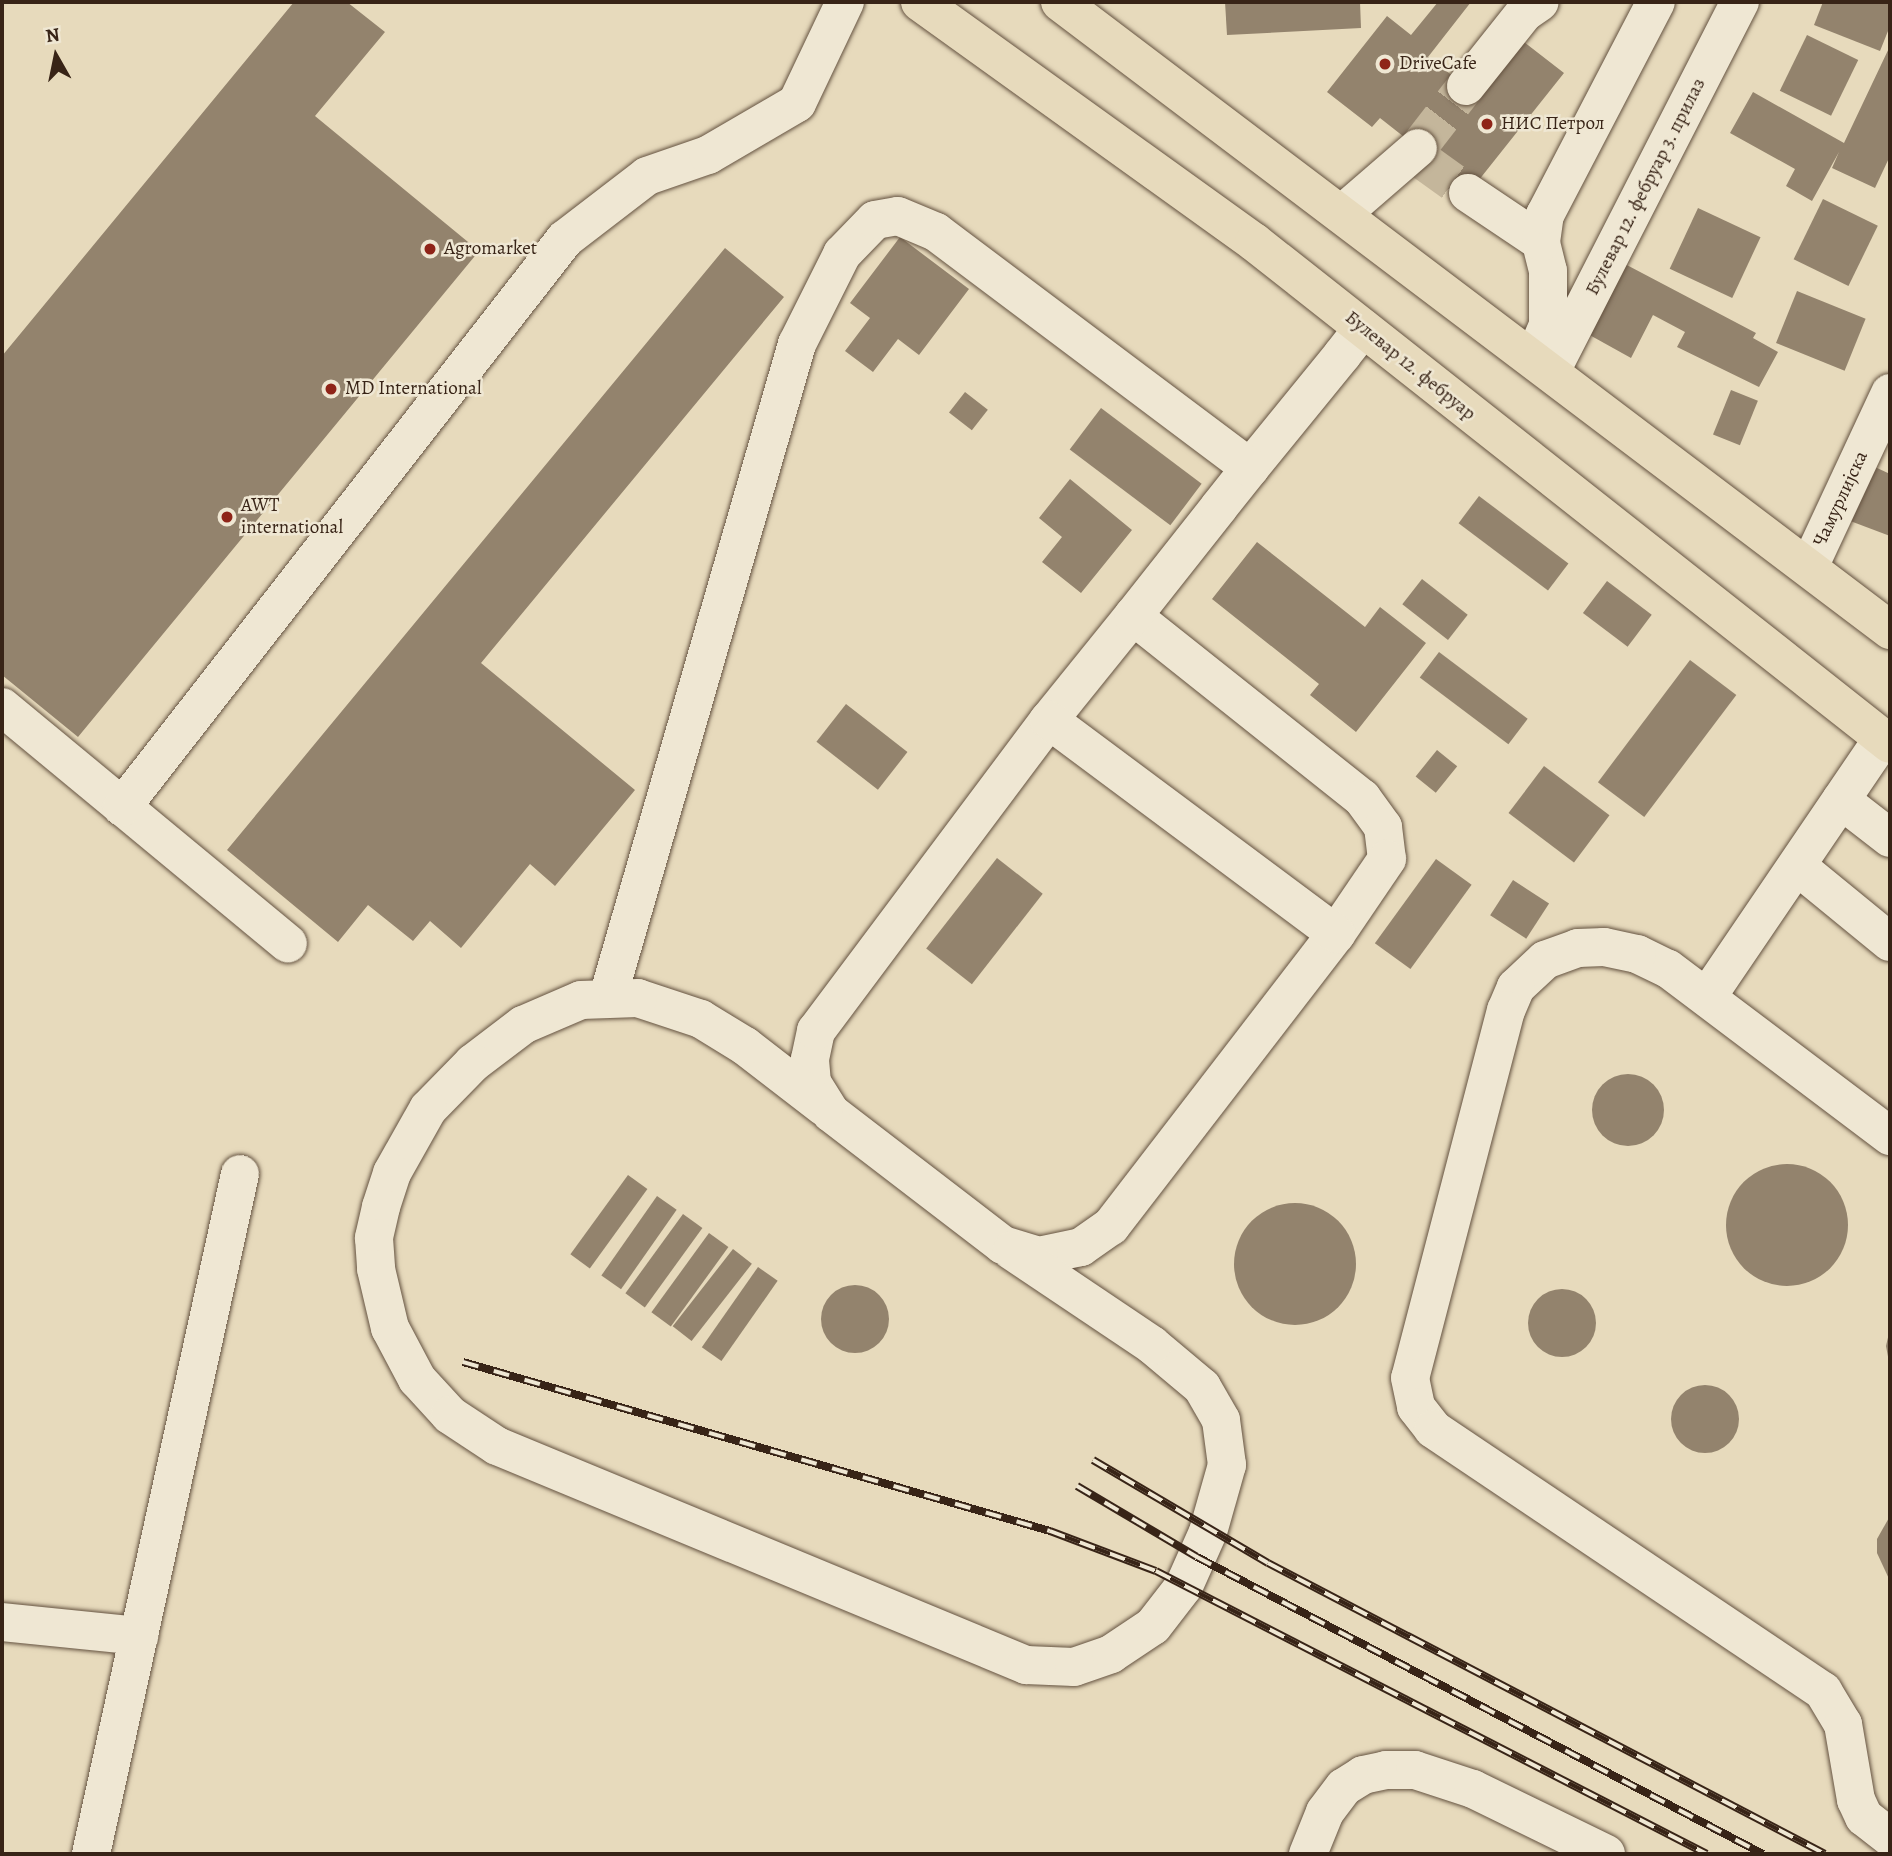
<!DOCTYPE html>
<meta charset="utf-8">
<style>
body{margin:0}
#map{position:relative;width:1892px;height:1856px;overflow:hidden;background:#e7dabc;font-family:Alegreya,serif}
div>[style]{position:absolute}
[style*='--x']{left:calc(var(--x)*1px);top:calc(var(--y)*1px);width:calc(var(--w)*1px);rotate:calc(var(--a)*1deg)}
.building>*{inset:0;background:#93836d;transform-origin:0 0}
.round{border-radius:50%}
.minor-tunnel>*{height:38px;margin-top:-19px;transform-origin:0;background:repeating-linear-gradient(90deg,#c4b69b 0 38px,transparent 0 57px)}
.roads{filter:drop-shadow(0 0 2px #645240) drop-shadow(0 0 2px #645240)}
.minor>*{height:38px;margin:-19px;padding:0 19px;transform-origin:19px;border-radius:19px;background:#efe7d3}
.major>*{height:38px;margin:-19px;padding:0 19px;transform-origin:19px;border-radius:19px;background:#e7dabc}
.rail>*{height:8px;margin-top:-4px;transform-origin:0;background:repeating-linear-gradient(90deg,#efe7d3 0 16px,#382417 0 32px);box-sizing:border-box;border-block:2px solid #382417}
.dots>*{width:19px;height:19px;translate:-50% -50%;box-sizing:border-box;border:4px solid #efe7d3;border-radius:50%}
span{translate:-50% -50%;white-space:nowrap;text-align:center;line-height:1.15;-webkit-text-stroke:5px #efe7d3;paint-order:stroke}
.poi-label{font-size:19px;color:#382417}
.left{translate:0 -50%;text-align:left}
.street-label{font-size:19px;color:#382417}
.frame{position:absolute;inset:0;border:4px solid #382417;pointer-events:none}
.north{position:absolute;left:21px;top:21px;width:70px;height:70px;-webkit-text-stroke:5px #efe7d3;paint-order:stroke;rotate:351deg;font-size:19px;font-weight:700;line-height:28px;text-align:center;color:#382417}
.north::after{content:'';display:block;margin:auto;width:24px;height:32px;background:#382417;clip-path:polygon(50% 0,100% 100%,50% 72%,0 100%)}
</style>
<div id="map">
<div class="building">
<div style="clip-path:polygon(294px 2px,347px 2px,385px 32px,315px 116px,479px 251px,78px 737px,2px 675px,2px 356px)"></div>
<div style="clip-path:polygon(1225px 2px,1360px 2px,1361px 28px,1227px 35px)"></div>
<div style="clip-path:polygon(1438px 2px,1471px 2px,1428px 57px,1475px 93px,1519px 38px,1564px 73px,1463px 200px,1418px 165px,1427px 155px,1380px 118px,1372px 127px,1327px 92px,1387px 16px,1411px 35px)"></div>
<div style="clip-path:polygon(1823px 2px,1890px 2px,1890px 26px,1880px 51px,1814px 25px)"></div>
<div style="left:1807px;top:35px;width:57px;height:62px;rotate:26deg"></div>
<div style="clip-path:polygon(1890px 46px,1890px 156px,1875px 188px,1832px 168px,1839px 152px,1812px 201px,1786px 186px,1795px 169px,1730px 133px,1753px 92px,1844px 143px)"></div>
<div style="left:1823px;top:199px;width:61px;height:67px;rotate:26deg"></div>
<div style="left:1698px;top:208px;width:69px;height:67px;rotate:25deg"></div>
<div style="clip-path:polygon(900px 237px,969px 289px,919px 355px,898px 339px,873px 372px,845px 351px,870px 318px,850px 303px)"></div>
<div style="clip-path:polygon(725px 248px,784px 297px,481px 663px,635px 790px,555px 886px,530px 864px,461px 948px,430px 921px,413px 941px,368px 905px,338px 942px,227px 850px)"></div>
<div style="clip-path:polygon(1623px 263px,1756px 333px,1753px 338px,1778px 352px,1759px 387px,1677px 347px,1685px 332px,1653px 315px,1631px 358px,1586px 333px)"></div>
<div style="left:1797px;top:291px;width:74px;height:56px;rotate:22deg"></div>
<div style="left:1731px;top:390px;width:29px;height:48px;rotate:22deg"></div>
<div style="left:965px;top:392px;width:29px;height:26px;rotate:38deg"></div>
<div style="left:1101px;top:408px;width:126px;height:52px;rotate:37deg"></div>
<div style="clip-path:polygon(1862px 461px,1890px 474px,1890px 536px,1837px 516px)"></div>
<div style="clip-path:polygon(1070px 479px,1132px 530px,1081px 593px,1042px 562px,1062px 537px,1039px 518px)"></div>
<div style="left:1479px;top:496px;width:112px;height:34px;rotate:37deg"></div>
<div style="clip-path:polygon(1257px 542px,1365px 627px,1380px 607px,1426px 643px,1356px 732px,1310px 695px,1319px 684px,1212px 599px)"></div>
<div style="left:1422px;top:579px;width:58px;height:32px;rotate:38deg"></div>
<div style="left:1607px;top:581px;width:56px;height:40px;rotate:37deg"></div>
<div style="left:1439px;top:652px;width:111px;height:32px;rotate:37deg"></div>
<div style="left:1690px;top:660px;width:58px;height:153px;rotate:37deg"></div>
<div style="left:846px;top:704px;width:78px;height:48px;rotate:38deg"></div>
<div style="left:1437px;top:750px;width:26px;height:34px;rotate:39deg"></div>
<div style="left:1544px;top:766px;width:82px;height:59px;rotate:37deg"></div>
<div style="left:997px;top:858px;width:58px;height:115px;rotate:38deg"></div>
<div style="left:1436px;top:859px;width:44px;height:104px;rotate:36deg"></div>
<div style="left:1513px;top:880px;width:43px;height:42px;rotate:33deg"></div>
<div class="round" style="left:1592px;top:1074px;width:72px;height:72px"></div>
<div class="round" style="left:1726px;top:1164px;width:122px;height:122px"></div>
<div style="left:628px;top:1175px;width:24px;height:98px;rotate:36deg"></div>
<div style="left:657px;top:1196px;width:24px;height:97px;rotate:35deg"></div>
<div class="round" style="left:1234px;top:1203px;width:122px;height:122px"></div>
<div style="left:683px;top:1214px;width:24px;height:98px;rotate:36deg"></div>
<div style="left:709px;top:1233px;width:24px;height:98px;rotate:36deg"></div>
<div style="left:733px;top:1249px;width:24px;height:98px;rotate:38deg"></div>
<div style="left:758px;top:1267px;width:24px;height:98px;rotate:35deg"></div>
<div class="round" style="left:821px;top:1285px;width:68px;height:68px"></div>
<div class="round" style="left:1528px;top:1289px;width:68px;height:68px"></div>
<div style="clip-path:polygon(1889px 1333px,1890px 1362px,1889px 1362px,1886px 1346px)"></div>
<div class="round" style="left:1671px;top:1385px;width:68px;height:68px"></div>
<div style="clip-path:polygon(1890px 1516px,1890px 1581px,1877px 1553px,1877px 1539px)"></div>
</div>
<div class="minor-tunnel">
<div style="--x:1418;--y:148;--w:78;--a:-52.3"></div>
<div style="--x:1422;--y:160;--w:57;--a:35.7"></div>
</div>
<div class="roads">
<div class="minor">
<div style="--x:1466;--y:86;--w:93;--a:-51.5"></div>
<div style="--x:1524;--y:13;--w:19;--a:-35"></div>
<div style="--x:1468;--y:193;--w:88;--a:33.9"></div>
<div style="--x:1343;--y:213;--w:99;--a:-40.9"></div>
<div style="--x:1534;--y:358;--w:36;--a:-67"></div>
<div style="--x:1548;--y:325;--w:54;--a:-90"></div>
<div style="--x:1548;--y:271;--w:30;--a:-104"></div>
<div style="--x:1541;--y:242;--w:27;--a:-82"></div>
<div style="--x:1545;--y:215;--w:240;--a:-62.5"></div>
<div style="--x:1551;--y:371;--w:415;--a:-62.9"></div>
<div style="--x:1809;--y:567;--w:192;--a:-65"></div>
<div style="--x:1133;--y:616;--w:293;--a:38.5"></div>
<div style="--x:1362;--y:798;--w:36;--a:54"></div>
<div style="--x:1383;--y:827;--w:32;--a:83"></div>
<div style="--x:1387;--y:859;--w:91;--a:124.2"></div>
<div style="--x:1336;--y:934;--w:369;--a:127.6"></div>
<div style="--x:1111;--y:1226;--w:37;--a:145"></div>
<div style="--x:1081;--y:1247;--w:43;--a:167.9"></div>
<div style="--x:1039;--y:1256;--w:38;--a:-163"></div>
<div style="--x:1003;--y:1245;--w:217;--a:-142.5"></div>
<div style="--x:831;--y:1113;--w:36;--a:-122"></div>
<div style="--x:812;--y:1083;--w:24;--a:-95"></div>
<div style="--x:810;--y:1059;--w:29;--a:-78"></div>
<div style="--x:816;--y:1031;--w:389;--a:-53.2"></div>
<div style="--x:1049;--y:720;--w:134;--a:-51.1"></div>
<div style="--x:1133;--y:616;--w:139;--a:-51.7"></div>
<div style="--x:1219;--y:507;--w:50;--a:-51.5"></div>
<div style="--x:1250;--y:468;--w:146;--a:-50.8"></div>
<div style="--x:1342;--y:355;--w:34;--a:-52"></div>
<div style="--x:2;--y:707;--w:371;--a:39.6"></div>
<div style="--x:1049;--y:720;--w:358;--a:36.7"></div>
<div style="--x:1841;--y:800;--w:62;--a:37.8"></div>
<div style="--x:122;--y:807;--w:720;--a:-52.05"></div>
<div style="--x:565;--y:239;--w:103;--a:-37.5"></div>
<div style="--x:647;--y:176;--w:65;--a:-19"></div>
<div style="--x:708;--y:155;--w:103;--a:-30.3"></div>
<div style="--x:797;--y:103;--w:112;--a:-64.6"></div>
<div style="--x:1797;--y:866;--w:120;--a:39.3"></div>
<div style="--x:608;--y:997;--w:680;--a:-73.86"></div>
<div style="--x:797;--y:344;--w:101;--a:-63.4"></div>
<div style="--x:842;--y:254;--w:47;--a:-45.9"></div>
<div style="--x:875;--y:220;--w:23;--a:-10"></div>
<div style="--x:898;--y:216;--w:41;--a:22.8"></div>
<div style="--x:936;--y:232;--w:393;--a:36.9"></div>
<div style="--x:1707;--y:997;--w:313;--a:-55.8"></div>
<div style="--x:824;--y:1107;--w:100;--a:-142.3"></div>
<div style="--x:745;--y:1046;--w:52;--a:-148.5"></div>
<div style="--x:701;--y:1019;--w:66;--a:-161.6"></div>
<div style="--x:638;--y:998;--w:57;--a:178"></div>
<div style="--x:581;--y:1000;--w:63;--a:156.7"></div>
<div style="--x:523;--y:1025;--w:63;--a:142.8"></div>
<div style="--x:473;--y:1063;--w:64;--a:134.4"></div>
<div style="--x:428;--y:1109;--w:73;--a:119.4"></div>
<div style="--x:392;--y:1173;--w:36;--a:108"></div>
<div style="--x:381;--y:1207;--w:32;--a:103"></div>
<div style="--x:374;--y:1238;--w:31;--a:86"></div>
<div style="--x:376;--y:1269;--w:61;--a:76.7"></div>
<div style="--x:390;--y:1328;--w:58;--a:62.1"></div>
<div style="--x:417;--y:1379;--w:49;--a:47.5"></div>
<div style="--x:450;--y:1415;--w:56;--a:33.4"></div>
<div style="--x:497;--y:1446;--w:573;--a:22.49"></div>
<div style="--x:1026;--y:1665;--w:48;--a:2.4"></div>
<div style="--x:1074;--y:1667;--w:39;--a:-19"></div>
<div style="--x:1111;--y:1654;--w:50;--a:-33.7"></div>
<div style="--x:1153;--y:1626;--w:51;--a:-52.2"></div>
<div style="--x:1184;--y:1586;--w:59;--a:-66"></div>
<div style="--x:1208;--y:1532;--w:70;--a:-74.2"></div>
<div style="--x:1227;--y:1465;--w:45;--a:-97.6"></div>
<div style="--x:1221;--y:1420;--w:38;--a:-120"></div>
<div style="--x:1202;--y:1387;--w:65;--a:-140"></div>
<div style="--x:1152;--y:1345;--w:169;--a:-146.1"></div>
<div style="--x:1890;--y:1136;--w:278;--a:-143"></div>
<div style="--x:1668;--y:969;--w:34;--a:-154"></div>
<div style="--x:1637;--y:954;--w:34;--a:-168"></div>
<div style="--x:1604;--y:947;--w:26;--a:178"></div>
<div style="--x:1578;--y:948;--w:35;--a:160"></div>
<div style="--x:1545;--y:960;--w:40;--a:137"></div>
<div style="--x:1516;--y:987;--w:25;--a:113"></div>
<div style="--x:1506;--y:1010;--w:380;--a:104.6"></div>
<div style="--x:1410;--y:1378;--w:30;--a:78"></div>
<div style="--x:1416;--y:1407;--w:28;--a:52"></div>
<div style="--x:1433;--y:1429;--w:470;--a:33.9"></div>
<div style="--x:1823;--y:1691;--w:39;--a:59"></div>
<div style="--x:1843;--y:1724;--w:77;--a:80.3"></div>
<div style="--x:1856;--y:1800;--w:19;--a:65"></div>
<div style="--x:1864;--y:1817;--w:33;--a:38"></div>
<div style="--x:2;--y:1622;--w:138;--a:5.8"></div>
<div style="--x:91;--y:1854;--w:696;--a:-77.64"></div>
<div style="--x:1308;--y:1854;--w:45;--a:-68"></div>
<div style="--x:1325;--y:1812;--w:31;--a:-53"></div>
<div style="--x:1344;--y:1787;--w:22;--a:-32"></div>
<div style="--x:1363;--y:1775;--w:24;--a:-12"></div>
<div style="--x:1386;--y:1770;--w:29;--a:0"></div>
<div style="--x:1415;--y:1770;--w:61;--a:18.1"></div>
<div style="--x:1473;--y:1789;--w:148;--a:26"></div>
</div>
<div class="major">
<div style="--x:920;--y:2;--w:411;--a:35.7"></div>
<div style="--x:1254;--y:242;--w:810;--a:38.28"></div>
<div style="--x:1060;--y:2;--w:1041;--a:37.11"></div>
</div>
</div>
<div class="rail">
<div style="--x:463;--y:1362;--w:611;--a:16.06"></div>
<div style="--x:1050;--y:1531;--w:113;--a:20.7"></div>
<div style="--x:1156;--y:1571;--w:619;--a:27.19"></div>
<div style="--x:1093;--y:1460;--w:203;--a:30.5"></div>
<div style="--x:1268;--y:1563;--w:628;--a:27.58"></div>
<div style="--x:1077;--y:1486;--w:139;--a:30.6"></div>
<div style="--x:1197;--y:1557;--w:639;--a:27.69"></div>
</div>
<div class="dots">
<div style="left:1385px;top:64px;background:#8f2418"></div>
<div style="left:1487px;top:124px;background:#8f2418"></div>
<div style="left:430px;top:249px;background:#8f2418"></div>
<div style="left:331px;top:389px;background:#8f2418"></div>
<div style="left:227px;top:517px;background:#8f2418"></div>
</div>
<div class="poi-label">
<span class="left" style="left:1399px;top:64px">DriveCafe</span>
<span class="left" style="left:1501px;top:124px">НИС Петрол</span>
<span class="left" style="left:444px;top:249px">Agromarket</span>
<span class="left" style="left:345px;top:389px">MD International</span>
<span class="left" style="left:241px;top:517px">AWT<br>international</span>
</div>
<div class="street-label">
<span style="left:1646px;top:187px;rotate:-63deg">Булевар 12. фебруар 3. прилаз</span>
<span style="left:1410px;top:366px;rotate:39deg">Булевар 12. фебруар</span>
<span style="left:1841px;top:499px;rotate:-65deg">Чамурлијска</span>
</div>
<div class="frame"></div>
<div class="north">N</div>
</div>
